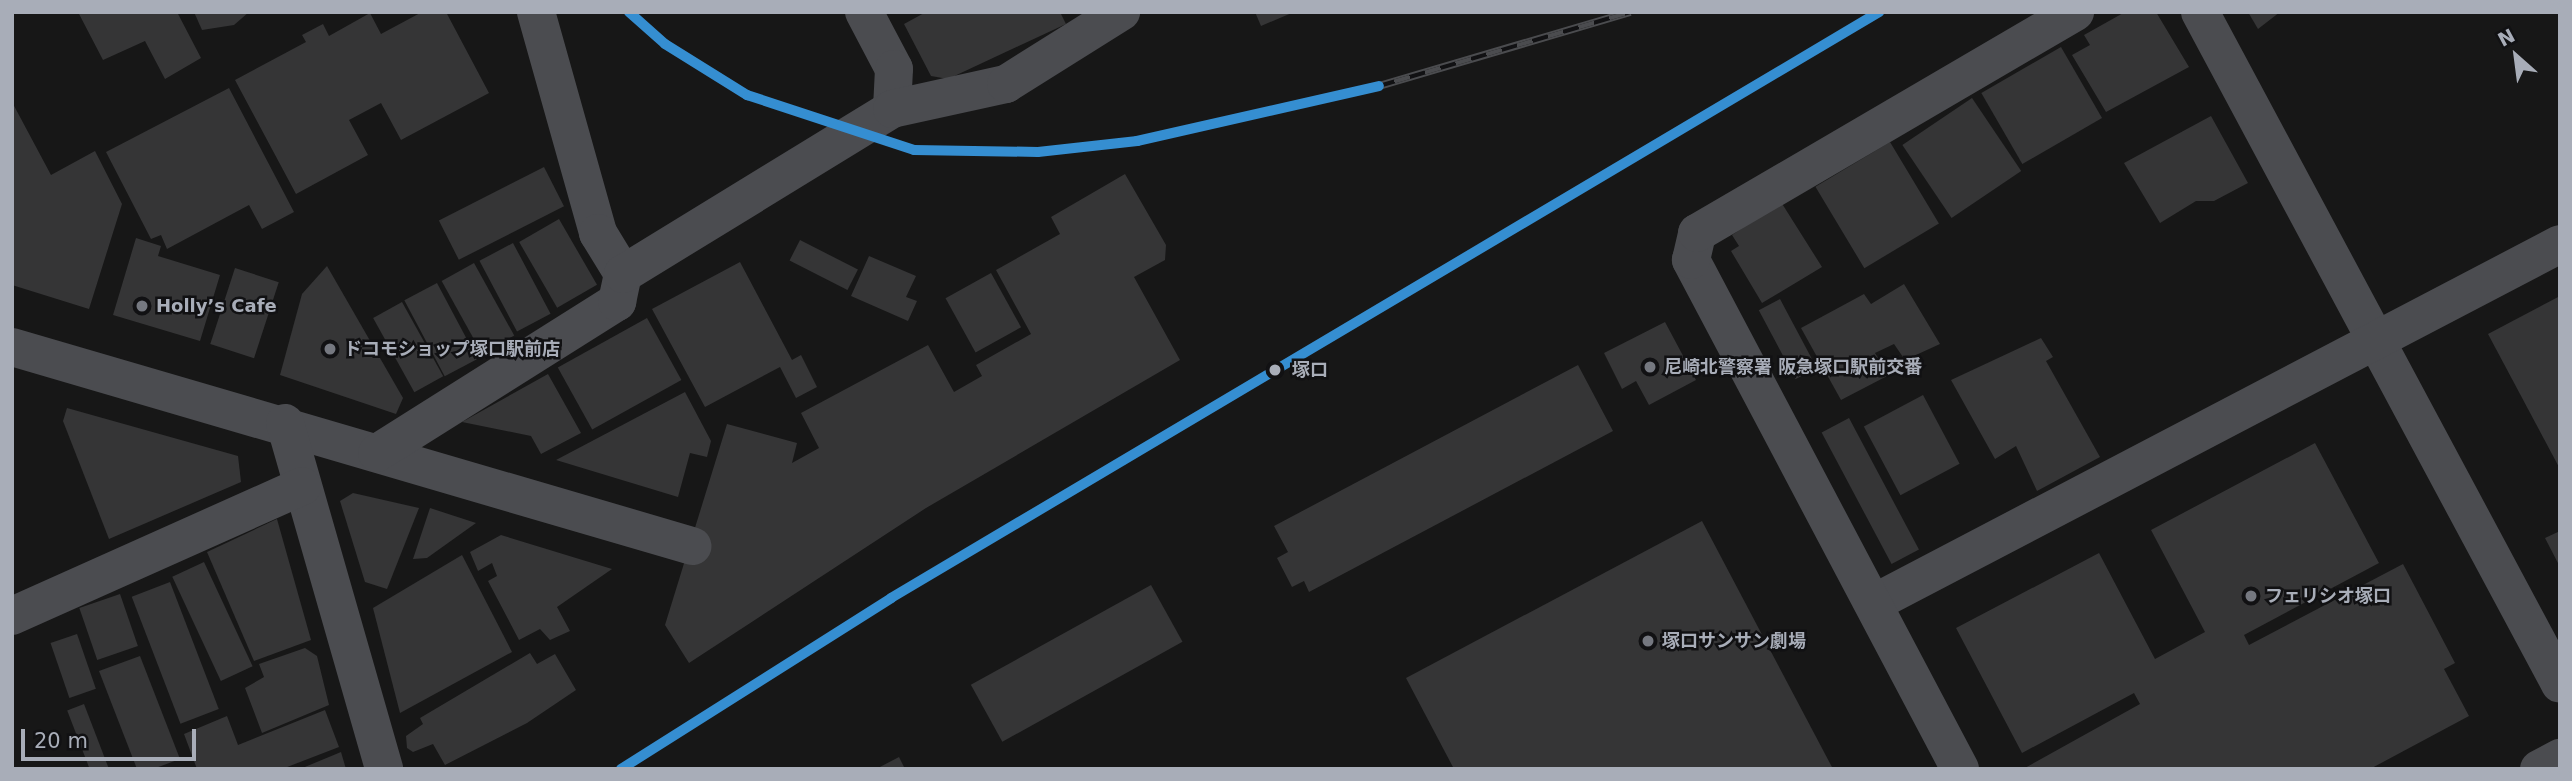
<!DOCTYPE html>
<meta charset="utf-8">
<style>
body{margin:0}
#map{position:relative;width:2572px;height:781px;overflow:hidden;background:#171717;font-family:"DejaVu Sans","Noto Sans JP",sans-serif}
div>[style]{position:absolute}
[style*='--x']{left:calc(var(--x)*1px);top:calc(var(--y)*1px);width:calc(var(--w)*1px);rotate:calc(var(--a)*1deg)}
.building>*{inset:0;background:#353536;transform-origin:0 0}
.minor>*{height:38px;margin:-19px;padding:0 19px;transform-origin:19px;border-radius:19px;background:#4b4c50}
.rail>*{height:8px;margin-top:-4px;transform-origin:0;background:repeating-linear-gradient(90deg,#111113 0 16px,#4b4c4f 0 32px);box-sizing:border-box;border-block:2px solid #4b4c4f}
.rail-1>*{height:10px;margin:-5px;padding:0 5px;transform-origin:5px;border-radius:5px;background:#358ed1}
.dots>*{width:19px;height:19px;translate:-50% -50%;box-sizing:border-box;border:4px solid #111113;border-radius:50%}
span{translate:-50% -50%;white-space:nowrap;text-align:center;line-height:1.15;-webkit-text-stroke:5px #111113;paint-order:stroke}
.poi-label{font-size:18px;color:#a8adb8;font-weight:700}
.left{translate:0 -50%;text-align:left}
.stop-label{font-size:18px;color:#a8adb8;font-weight:700}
.frame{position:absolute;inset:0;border:14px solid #a8adb8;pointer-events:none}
.north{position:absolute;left:2481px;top:21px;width:70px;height:70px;-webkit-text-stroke:5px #111113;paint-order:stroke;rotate:332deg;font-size:19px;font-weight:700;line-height:28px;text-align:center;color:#a8adb8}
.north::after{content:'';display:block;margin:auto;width:24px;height:32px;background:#a8adb8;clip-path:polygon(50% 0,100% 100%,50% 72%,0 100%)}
.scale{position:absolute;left:21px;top:729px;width:175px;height:32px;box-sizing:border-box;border:4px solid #a8adb8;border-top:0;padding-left:9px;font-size:21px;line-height:24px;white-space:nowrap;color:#a8adb8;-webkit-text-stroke:5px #111113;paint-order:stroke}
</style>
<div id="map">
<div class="building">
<div style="clip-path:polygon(78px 12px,177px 12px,201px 58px,165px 79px,145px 41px,103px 60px)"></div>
<div style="clip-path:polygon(194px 12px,249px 12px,234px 25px,202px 30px)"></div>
<div style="clip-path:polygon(422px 12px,446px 12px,489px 93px,401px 140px,381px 103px,349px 120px,368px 155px,296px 194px,235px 80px,306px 42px,302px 35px,323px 24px,329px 36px,370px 13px,381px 34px)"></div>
<div style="clip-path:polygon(926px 12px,1060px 12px,1066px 24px,948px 79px,931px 76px,904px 24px)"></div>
<div style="clip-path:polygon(1255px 12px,1294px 12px,1261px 26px)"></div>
<div style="clip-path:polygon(2125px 12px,2156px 12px,2189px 67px,2106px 112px,2072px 55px,2090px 45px,2084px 35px)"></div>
<div style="clip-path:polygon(2248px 12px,2280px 12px,2258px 29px)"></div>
<div style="left:2061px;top:47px;width:82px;height:92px;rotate:60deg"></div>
<div style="clip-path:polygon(229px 88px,294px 212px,262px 229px,249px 205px,167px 249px,161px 235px,151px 239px,106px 152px)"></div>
<div style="left:1972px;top:98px;width:88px;height:84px;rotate:56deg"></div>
<div style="clip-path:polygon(12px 102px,51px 175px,95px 151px,122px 204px,89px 309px,12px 285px)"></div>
<div style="clip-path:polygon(2211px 116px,2248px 183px,2214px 201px,2196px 201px,2160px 223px,2124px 163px)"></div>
<div style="left:1890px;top:142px;width:95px;height:87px;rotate:59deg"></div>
<div style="left:544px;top:167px;width:44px;height:118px;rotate:63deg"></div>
<div style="clip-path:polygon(1125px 174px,1166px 245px,1165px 260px,1134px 277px,1180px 360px,926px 508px,689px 663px,665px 625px,727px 424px,797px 443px,792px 463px,819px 448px,801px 413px,928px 345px,954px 392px,982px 376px,976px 365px,1031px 334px,996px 270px,1060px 234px,1051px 217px)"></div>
<div style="clip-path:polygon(1781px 202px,1822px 267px,1762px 303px,1731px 251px,1739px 246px,1732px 235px)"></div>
<div style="left:559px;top:219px;width:76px;height:46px;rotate:60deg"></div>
<div style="clip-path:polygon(136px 238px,161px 246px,158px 256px,220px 275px,200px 341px,113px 315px)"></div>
<div style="left:800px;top:240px;width:65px;height:23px;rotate:27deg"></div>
<div style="left:513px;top:243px;width:80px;height:38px;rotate:62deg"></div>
<div style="clip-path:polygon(869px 256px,916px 276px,906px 297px,917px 301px,908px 321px,851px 296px)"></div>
<div style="clip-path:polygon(740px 262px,792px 360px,801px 355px,817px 387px,796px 398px,780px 367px,705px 407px,652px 309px)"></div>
<div style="left:474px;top:263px;width:83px;height:37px;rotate:61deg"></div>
<div style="clip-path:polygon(327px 266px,403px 398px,396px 414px,280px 375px,302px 294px)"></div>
<div style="left:235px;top:268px;width:46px;height:80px;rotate:18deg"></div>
<div style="left:991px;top:273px;width:62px;height:52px;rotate:61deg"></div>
<div style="left:437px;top:283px;width:86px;height:37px;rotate:62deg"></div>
<div style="clip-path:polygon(1904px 284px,1940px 344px,1905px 360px,1894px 344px,1875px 353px,1889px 375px,1841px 400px,1801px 328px,1864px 294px,1871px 304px)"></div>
<div style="clip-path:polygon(2560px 296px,2560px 469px,2488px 334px)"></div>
<div style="left:1780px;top:299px;width:78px;height:24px;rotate:62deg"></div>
<div style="left:402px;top:302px;width:85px;height:33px;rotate:61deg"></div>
<div style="left:647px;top:318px;width:71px;height:102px;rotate:61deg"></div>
<div style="clip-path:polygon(1665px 322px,1696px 380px,1649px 405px,1636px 381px,1622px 389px,1604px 353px)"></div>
<div style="clip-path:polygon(2041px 338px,2053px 357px,2046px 361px,2100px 457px,2037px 491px,2016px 446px,1995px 459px,1951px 380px)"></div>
<div style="clip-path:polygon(1578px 365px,1613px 431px,1309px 592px,1304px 581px,1292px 587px,1277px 558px,1288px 552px,1274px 526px)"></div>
<div style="clip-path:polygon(548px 374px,581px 433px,541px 454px,531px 436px,462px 422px)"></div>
<div style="clip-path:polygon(685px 392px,711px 441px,707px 457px,690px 453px,678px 497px,556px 460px)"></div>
<div style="left:1923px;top:395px;width:78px;height:67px;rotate:62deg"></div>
<div style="clip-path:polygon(67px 408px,238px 456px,241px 482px,109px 539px,63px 421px)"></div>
<div style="left:1849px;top:418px;width:149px;height:31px;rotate:62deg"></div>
<div style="clip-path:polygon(2315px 443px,2379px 563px,2244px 635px,2249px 645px,2403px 564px,2455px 663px,2444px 669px,2469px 716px,2370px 769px,2023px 769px,2140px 704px,2134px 693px,2022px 753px,1956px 628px,2099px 553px,2155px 659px,2205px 632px,2151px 530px)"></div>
<div style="clip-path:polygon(353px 493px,419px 508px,387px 589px,365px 582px,340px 501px)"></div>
<div style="clip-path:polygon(430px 508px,476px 523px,427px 558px,413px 559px)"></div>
<div style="clip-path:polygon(277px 519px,311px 640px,254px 661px,207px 552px)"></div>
<div style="clip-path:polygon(1702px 521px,1833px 769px,1454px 769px,1406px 678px)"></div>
<div style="clip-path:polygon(2560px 531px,2560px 567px,2545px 538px)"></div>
<div style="clip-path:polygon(501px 535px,612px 569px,557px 607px,570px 631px,550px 640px,540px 629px,519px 640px,488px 581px,497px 576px,492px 563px,478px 571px,470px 552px)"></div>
<div style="clip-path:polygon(462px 555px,512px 652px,400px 713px,373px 608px)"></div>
<div style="left:204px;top:562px;width:115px;height:35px;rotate:65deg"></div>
<div style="left:170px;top:582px;width:136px;height:41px;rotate:69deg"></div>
<div style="left:1151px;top:585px;width:65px;height:206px;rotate:61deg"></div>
<div style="left:120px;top:594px;width:55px;height:43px;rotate:71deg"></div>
<div style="left:77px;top:634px;width:58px;height:28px;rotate:71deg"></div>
<div style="clip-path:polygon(305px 648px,317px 656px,329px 705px,262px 733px,245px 688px,264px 677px,259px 664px)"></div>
<div style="clip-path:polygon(530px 653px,537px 664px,555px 654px,576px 690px,527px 723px,445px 765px,433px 744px,413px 752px,407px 748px,406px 736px,423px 724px,420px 718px)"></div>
<div style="clip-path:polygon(140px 656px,180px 759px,153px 769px,137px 769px,99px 671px)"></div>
<div style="left:84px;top:704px;width:70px;height:18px;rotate:69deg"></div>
<div style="clip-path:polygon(325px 710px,339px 747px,282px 769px,197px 769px,184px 734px,227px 716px,238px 745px)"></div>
<div style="clip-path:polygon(341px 752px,346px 769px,300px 769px)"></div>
<div style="clip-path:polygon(899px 757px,905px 769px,876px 769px)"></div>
</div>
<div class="minor">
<div style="--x:536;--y:12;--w:230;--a:74.3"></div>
<div style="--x:598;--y:233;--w:48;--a:58.6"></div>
<div style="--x:864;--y:12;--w:64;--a:62.2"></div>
<div style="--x:894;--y:69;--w:40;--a:92.9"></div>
<div style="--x:2200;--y:12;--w:762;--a:61.82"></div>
<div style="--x:12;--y:347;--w:709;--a:16.31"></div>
<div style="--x:285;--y:423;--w:360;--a:74"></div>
<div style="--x:377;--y:453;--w:284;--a:-32.2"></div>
<div style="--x:617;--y:302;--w:29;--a:-78"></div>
<div style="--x:623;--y:274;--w:316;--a:-31.5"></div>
<div style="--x:892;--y:109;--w:117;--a:-12.4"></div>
<div style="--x:1006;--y:84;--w:136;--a:-32.1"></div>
<div style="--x:1874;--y:603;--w:774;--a:-27.62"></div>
<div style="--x:12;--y:616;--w:318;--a:-24.1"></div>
<div style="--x:1960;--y:769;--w:576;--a:-117.86"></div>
<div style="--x:1691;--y:260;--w:28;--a:-77"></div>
<div style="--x:1697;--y:233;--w:438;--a:-30.3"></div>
<div style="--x:2539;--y:769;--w:24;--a:-28"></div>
</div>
<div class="rail">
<div style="--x:1379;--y:86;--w:262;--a:-16.4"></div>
</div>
<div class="rail-1">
<div style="--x:629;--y:12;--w:48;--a:41.6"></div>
<div style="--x:665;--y:44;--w:97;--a:31.9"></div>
<div style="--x:747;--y:95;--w:176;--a:18.2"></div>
<div style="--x:914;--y:150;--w:124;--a:0.9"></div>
<div style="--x:1038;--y:152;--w:100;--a:-6.3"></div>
<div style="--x:1137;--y:141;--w:248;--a:-12.8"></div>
<div style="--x:621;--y:769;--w:320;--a:-32.3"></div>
<div style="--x:891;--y:598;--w:1149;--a:-30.67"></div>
</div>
<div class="dots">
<div style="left:142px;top:306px;background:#757880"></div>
<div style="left:330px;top:349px;background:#757880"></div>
<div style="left:1650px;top:367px;background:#757880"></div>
<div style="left:1275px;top:370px;background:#a8adb8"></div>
<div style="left:2251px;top:596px;background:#757880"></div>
<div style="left:1648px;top:641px;background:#757880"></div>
</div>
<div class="poi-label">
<span class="left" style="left:156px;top:306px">Holly’s Cafe</span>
<span class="left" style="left:344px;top:349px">ドコモショップ塚口駅前店</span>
<span class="left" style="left:1664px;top:367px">尼崎北警察署 阪急塚口駅前交番</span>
<span class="left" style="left:2265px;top:596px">フェリシオ塚口</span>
<span class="left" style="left:1662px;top:641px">塚口サンサン劇場</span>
</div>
<div class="stop-label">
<span class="left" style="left:1292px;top:370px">塚口</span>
</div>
<div class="frame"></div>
<div class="north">N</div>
<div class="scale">20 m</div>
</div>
